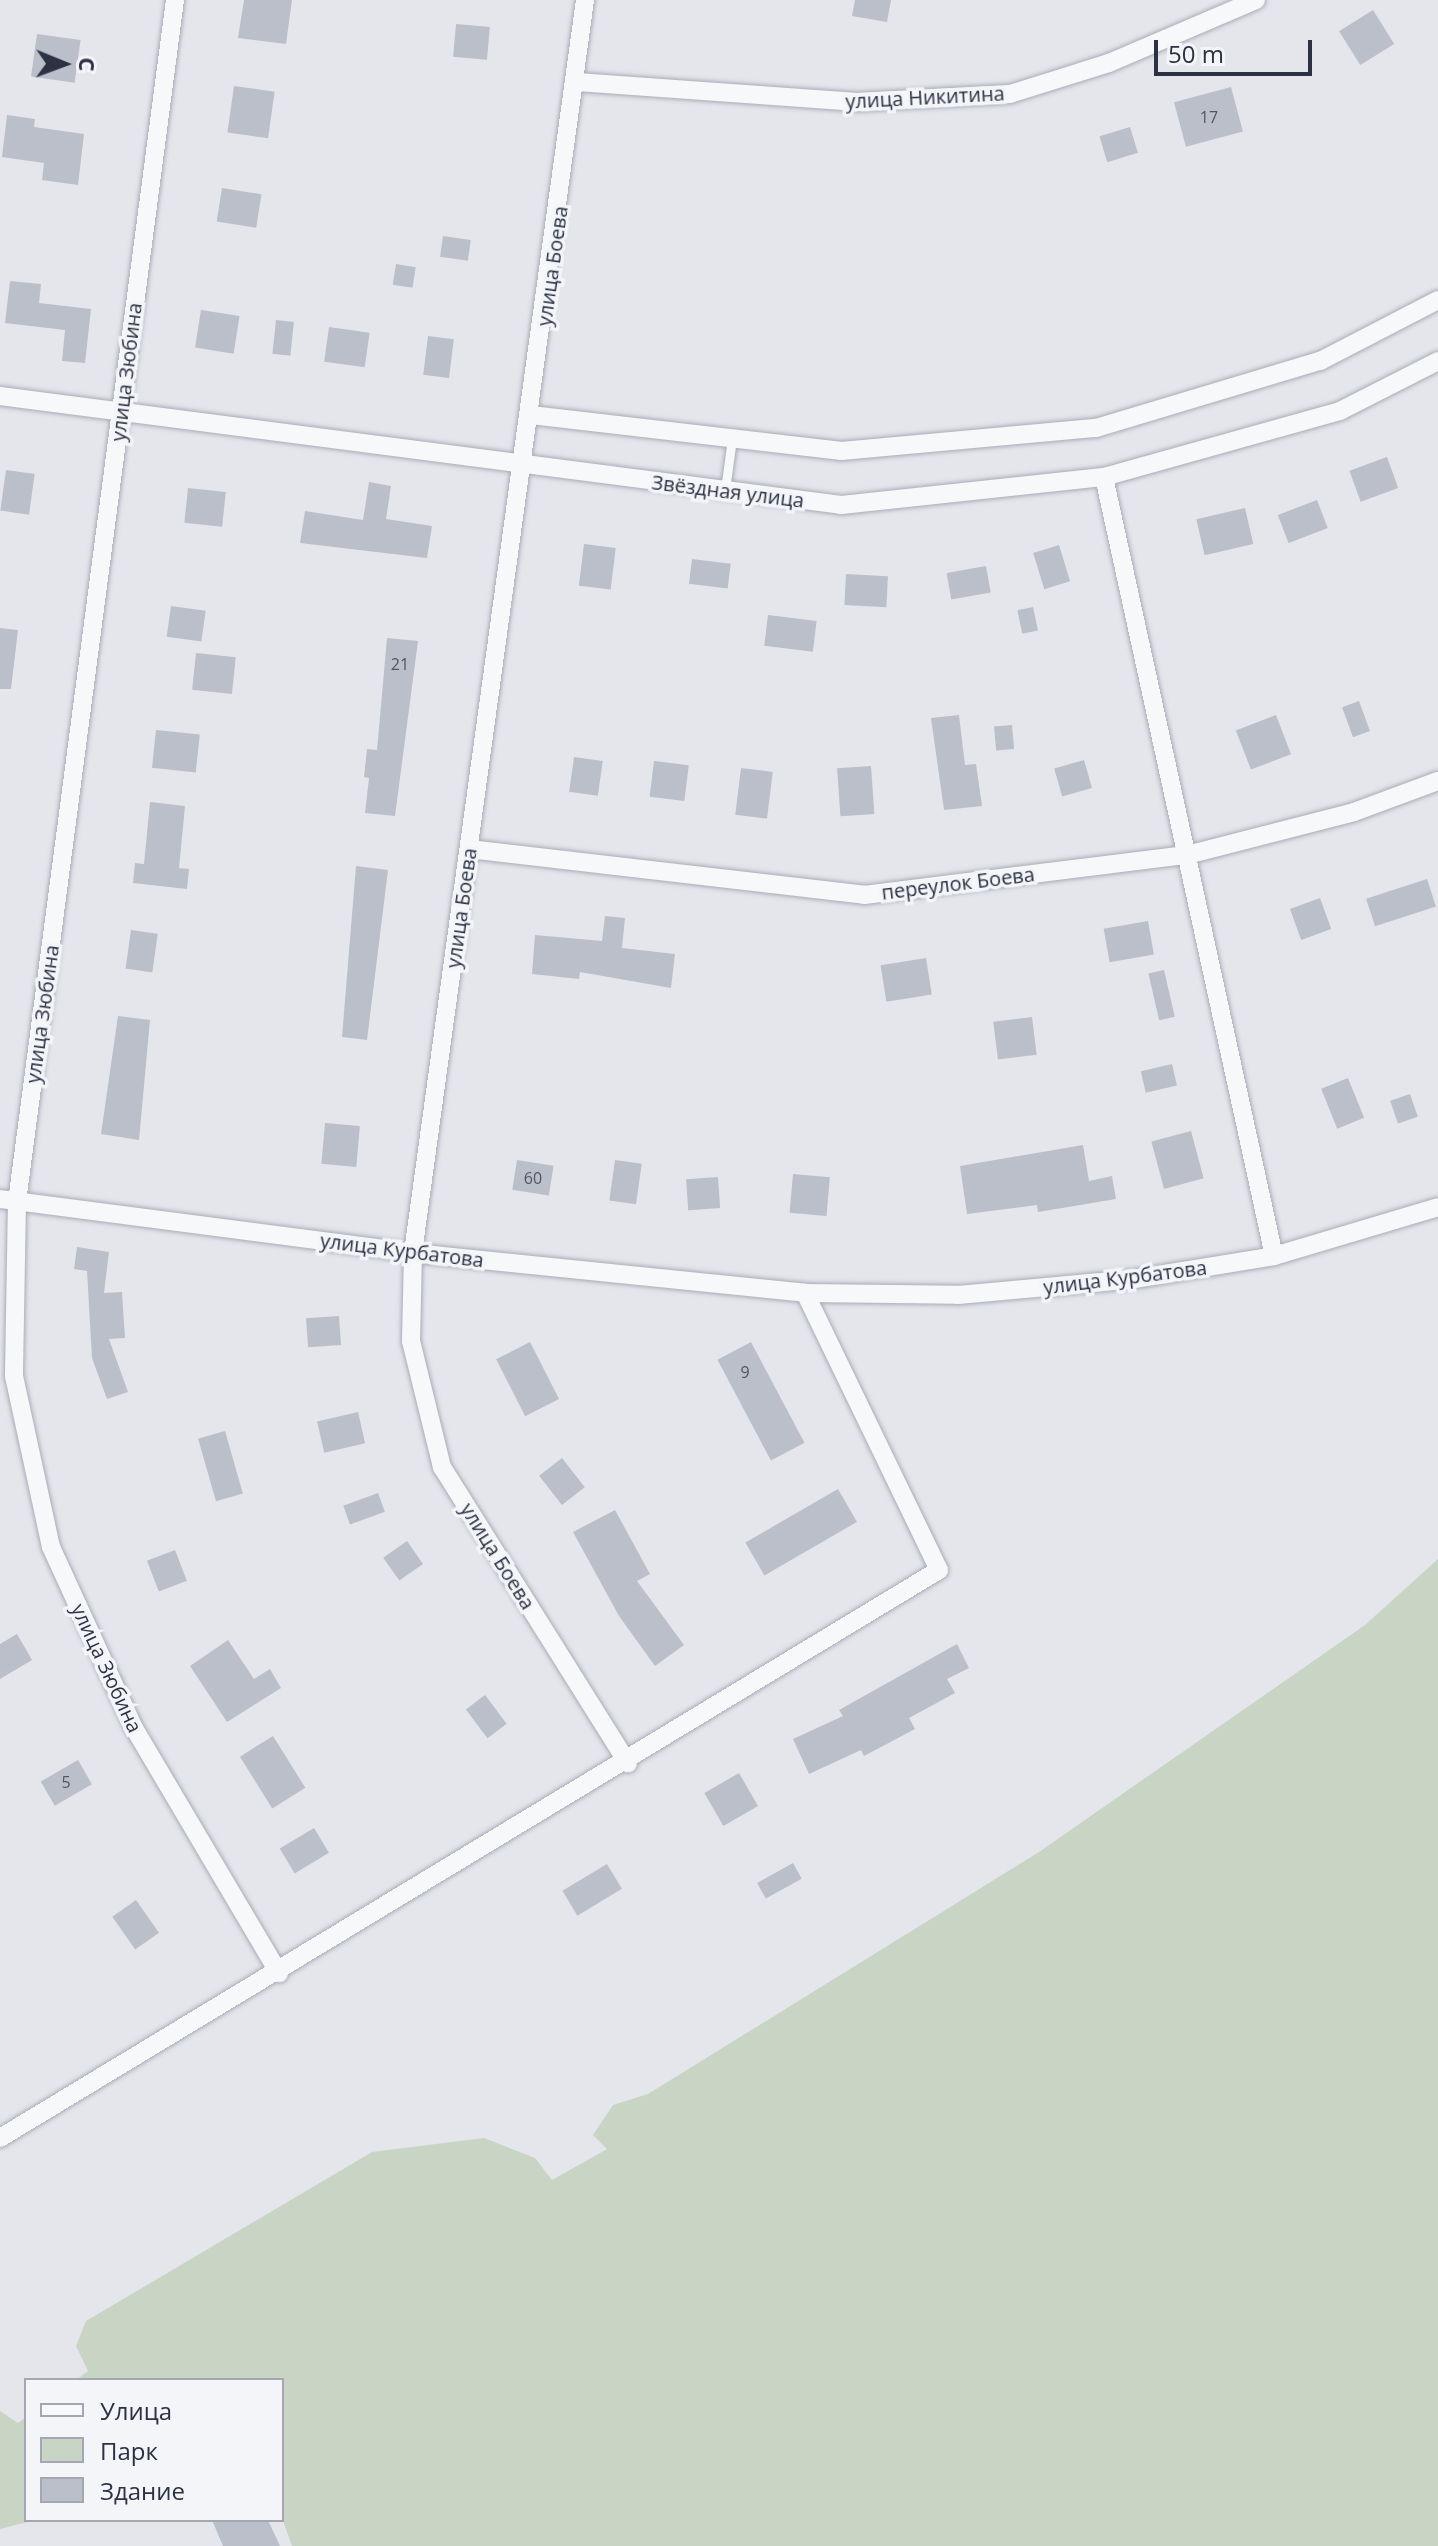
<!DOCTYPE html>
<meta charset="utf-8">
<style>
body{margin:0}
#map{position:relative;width:1438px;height:2546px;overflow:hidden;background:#e4e6ec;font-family:"Open Sans",sans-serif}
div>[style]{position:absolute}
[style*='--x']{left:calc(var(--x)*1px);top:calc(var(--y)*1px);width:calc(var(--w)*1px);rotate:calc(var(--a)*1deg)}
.green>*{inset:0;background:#c8d5c5}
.building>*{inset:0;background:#bbbfc9;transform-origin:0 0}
.roads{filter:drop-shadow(0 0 2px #a9acb6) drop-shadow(0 0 2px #a9acb6)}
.lane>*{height:9px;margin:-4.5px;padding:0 4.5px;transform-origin:4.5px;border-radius:4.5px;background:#f7f8fa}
.street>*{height:18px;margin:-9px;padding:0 9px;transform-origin:9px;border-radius:9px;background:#f7f8fa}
span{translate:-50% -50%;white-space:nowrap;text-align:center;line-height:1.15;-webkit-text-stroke:7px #f4f5f9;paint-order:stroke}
.number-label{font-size:16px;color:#505565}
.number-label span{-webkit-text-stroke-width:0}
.street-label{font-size:20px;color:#2c3244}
.legend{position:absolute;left:24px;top:2378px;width:260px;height:144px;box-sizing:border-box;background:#f4f5f9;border:2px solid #a4a7b1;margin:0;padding:10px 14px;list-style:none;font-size:24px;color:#2c3244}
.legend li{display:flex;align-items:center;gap:16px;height:40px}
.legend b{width:40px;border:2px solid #a4a7b1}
.north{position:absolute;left:24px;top:24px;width:80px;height:80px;-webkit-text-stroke:6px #f4f5f9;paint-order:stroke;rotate:91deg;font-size:22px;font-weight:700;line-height:32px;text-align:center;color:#2c3244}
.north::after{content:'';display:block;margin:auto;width:28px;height:36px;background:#2c3244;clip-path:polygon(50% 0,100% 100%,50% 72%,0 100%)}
.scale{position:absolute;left:1154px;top:40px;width:158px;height:36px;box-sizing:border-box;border:4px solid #2c3244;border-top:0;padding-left:10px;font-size:24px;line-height:28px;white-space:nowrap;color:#2c3244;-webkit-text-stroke:6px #f4f5f9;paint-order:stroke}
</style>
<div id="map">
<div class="green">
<div style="clip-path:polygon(1438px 1559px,1438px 2546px,292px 2546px,282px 2518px,282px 2380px,76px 2380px,88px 2371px,76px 2346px,86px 2321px,372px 2152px,484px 2138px,535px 2158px,552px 2180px,607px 2149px,593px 2135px,613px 2105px,648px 2094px,1039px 1852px,1365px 1625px)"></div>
<div style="clip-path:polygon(0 2411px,18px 2423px,26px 2417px,26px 2520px,35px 2520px,0 2529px)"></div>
</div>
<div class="building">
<div style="clip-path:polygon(244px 0,292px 0,286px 44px,238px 38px)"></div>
<div style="clip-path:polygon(855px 0,891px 0,887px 22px,852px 16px)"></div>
<div style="left:1373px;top:10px;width:40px;height:40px;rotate:58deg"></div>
<div style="left:456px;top:24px;width:34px;height:33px;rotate:5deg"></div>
<div style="left:37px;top:34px;width:44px;height:43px;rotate:8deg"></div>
<div style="left:234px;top:86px;width:41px;height:47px;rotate:8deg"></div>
<div style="left:1231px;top:87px;width:46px;height:59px;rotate:75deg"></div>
<div style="clip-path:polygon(7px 115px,35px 119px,34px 127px,84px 134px,78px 185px,42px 180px,44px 163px,2px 157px)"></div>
<div style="left:1130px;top:127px;width:27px;height:32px;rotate:73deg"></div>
<div style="left:222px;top:188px;width:40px;height:34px;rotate:9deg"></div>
<div style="left:443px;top:236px;width:28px;height:21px;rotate:8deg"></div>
<div style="left:396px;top:264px;width:20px;height:21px;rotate:9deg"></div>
<div style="clip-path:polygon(10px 281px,41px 284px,39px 303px,91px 309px,85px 363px,62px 361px,65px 330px,5px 323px)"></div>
<div style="left:201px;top:310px;width:39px;height:38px;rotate:9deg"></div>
<div style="left:276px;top:320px;width:18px;height:34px;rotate:6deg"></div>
<div style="left:329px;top:327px;width:41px;height:35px;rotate:8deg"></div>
<div style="left:428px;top:336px;width:26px;height:39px;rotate:7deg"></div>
<div style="left:1387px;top:457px;width:33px;height:40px;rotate:70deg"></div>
<div style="left:6px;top:470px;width:29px;height:41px;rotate:8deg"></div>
<div style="clip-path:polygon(369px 482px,391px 486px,386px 519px,432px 526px,427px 558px,300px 543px,305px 511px,363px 520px)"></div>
<div style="left:188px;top:488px;width:38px;height:35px;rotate:6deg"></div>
<div style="left:1317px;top:500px;width:30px;height:42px;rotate:69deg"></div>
<div style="left:1245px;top:508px;width:37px;height:50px;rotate:77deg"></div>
<div style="left:584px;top:544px;width:32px;height:42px;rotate:7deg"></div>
<div style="left:1059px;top:545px;width:38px;height:27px;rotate:73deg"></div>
<div style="left:692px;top:559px;width:39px;height:25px;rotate:7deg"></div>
<div style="left:986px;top:566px;width:27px;height:40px;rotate:80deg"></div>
<div style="left:846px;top:574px;width:42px;height:31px;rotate:3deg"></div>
<div style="left:171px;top:606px;width:35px;height:31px;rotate:8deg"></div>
<div style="left:1033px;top:607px;width:24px;height:16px;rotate:78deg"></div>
<div style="left:768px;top:615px;width:49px;height:31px;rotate:7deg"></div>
<div style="clip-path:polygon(0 628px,18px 630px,11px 689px,0 689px)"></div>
<div style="clip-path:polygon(387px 638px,418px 641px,395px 816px,365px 813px,369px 778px,364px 777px,367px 749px,377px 750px)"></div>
<div style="left:196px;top:653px;width:40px;height:37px;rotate:6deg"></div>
<div style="left:1359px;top:701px;width:32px;height:18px;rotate:70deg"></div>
<div style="clip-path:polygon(959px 715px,965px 765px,976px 764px,982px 806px,944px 810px,931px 718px)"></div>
<div style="left:1276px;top:715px;width:42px;height:43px;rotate:69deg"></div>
<div style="left:1012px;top:725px;width:24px;height:18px;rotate:85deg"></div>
<div style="left:156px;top:730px;width:44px;height:38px;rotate:6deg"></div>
<div style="left:574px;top:757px;width:29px;height:35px;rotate:8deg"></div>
<div style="left:1084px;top:760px;width:29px;height:31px;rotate:74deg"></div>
<div style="left:654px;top:761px;width:35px;height:36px;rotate:7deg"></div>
<div style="left:871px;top:766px;width:48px;height:34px;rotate:86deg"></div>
<div style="left:741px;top:768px;width:32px;height:47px;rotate:7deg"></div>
<div style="clip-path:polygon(150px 802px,185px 806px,179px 868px,189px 869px,187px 889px,133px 883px,135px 863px,144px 864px)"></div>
<div style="clip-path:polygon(356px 866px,388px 870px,367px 1040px,342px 1037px)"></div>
<div style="left:1427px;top:879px;width:29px;height:64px;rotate:72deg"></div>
<div style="left:1320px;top:898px;width:33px;height:32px;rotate:70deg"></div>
<div style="clip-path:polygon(605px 916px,625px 918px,622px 948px,675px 954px,671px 988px,580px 972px,579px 979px,532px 974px,535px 935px,602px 941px)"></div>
<div style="left:1148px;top:921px;width:34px;height:45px;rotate:80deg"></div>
<div style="left:131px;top:930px;width:27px;height:39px;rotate:8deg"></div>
<div style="left:926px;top:958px;width:37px;height:46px;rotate:81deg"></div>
<div style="left:1164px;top:970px;width:48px;height:16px;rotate:77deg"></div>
<div style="clip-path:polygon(118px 1016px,150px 1020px,139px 1140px,101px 1134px)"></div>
<div style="left:1032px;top:1017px;width:38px;height:39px;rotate:83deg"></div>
<div style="left:1172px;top:1064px;width:22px;height:32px;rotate:77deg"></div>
<div style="left:1348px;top:1078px;width:43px;height:29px;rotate:68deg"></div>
<div style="left:1410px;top:1094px;width:24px;height:21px;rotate:71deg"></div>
<div style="left:325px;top:1123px;width:35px;height:41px;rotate:5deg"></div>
<div style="left:1191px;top:1131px;width:49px;height:41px;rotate:75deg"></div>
<div style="clip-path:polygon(1083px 1145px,1089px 1181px,1112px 1176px,1116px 1199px,1038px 1212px,1037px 1205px,967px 1214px,960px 1166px)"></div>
<div style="left:517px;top:1160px;width:37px;height:30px;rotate:9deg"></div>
<div style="left:615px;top:1160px;width:27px;height:41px;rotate:8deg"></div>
<div style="left:793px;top:1174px;width:37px;height:39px;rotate:5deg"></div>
<div style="left:718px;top:1177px;width:31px;height:32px;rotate:86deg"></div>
<div style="clip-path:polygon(77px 1247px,109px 1252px,104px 1293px,122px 1292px,125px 1338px,109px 1339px,128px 1392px,107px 1399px,92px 1358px,87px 1271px,74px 1269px)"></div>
<div style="left:339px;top:1316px;width:29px;height:33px;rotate:86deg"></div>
<div style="left:530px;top:1342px;width:64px;height:38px;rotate:63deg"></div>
<div style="left:751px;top:1342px;width:114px;height:38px;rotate:62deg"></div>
<div style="left:358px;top:1412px;width:32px;height:42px;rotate:77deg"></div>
<div style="left:225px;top:1431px;width:65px;height:28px;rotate:74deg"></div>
<div style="left:562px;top:1458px;width:37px;height:29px;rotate:52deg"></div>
<div style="left:838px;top:1489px;width:38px;height:107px;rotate:60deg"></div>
<div style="left:378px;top:1493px;width:20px;height:37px;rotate:70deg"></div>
<div style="clip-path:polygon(615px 1510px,650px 1574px,637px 1581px,684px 1645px,655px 1666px,619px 1616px,573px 1532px)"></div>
<div style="left:407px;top:1541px;width:28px;height:29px;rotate:55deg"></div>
<div style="left:175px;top:1550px;width:33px;height:30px;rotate:69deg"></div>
<div style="clip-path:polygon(17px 1634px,32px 1660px,0 1679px,0 1644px)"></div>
<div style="clip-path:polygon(228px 1640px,254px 1679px,270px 1669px,281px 1688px,227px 1722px,190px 1666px)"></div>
<div style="clip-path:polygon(957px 1644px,969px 1668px,947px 1679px,955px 1693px,909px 1718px,915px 1729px,864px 1756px,861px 1750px,809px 1774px,793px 1739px,843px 1716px,839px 1710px)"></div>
<div style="left:485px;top:1695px;width:36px;height:24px;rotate:53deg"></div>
<div style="left:273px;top:1736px;width:61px;height:39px;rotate:58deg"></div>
<div style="left:78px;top:1760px;width:28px;height:43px;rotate:60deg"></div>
<div style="left:739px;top:1773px;width:38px;height:40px;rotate:60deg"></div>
<div style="left:314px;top:1828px;width:29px;height:40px;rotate:59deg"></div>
<div style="left:793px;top:1863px;width:18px;height:41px;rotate:61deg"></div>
<div style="left:607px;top:1864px;width:29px;height:52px;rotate:59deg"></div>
<div style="left:136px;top:1900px;width:40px;height:29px;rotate:55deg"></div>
<div style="clip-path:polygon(212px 2520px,268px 2520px,280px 2546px,223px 2546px)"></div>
</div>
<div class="roads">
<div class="lane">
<div style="--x:725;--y:490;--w:52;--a:-82.3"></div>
</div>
<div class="street">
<div style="--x:175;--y:0;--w:1211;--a:97.49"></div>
<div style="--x:17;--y:1201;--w:175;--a:91"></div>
<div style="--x:14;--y:1376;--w:175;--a:77.8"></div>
<div style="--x:51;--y:1547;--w:199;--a:65.4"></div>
<div style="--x:134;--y:1728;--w:285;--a:59.4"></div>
<div style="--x:585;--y:0;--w:1265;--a:97.82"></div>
<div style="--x:413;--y:1253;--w:88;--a:91.3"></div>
<div style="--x:411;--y:1341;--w:130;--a:76.2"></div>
<div style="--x:442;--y:1467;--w:350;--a:57.9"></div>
<div style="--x:577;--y:82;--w:281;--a:4.1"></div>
<div style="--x:857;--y:102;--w:153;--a:-3"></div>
<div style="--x:1010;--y:94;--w:104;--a:-17.4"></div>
<div style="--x:1109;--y:63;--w:160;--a:-23.2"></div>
<div style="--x:0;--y:396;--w:848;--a:7.38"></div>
<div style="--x:841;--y:505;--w:264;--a:-6.1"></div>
<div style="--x:1104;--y:477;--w:245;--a:-15.6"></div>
<div style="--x:1340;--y:411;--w:110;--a:-27"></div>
<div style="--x:531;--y:415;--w:313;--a:6.6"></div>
<div style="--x:842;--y:451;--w:255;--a:-5.2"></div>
<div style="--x:1096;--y:428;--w:234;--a:-16.7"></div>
<div style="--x:1320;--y:361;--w:133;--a:-27.3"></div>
<div style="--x:1104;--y:477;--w:797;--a:77.69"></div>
<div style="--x:469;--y:849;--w:398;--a:6.6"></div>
<div style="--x:864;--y:895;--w:325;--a:-7.1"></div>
<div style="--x:1187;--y:855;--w:172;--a:-14.4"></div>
<div style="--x:1354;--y:812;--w:90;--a:-20.3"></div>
<div style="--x:0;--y:1199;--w:417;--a:7.4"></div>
<div style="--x:413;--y:1253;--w:394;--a:5.8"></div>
<div style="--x:805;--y:1293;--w:153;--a:0.7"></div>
<div style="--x:958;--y:1295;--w:177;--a:-5.2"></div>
<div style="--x:1134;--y:1279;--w:142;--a:-9.3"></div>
<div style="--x:1274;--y:1256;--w:171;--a:-16.6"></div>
<div style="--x:0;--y:2138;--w:1097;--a:-31.17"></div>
<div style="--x:939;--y:1570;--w:308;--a:-115.8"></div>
</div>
</div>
<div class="number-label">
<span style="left:1209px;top:117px">17</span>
<span style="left:400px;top:664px">21</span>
<span style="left:533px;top:1178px">60</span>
<span style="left:745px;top:1372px">9</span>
<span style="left:66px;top:1782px">5</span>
</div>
<div class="street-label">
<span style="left:925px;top:97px;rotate:-3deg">улица Никитина</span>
<span style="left:552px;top:266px;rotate:-82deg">улица Боева</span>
<span style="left:126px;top:372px;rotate:-83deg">улица Зюбина</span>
<span style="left:728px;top:491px;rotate:7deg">Звёздная улица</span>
<span style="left:958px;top:883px;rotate:-7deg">переулок Боева</span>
<span style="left:461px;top:908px;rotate:-82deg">улица Боева</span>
<span style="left:42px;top:1014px;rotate:-82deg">улица Зюбина</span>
<span style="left:402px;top:1250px;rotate:7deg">улица Курбатова</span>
<span style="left:1125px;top:1277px;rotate:-7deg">улица Курбатова</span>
<span style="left:498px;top:1556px;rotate:58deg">улица Боева</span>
<span style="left:107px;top:1668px;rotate:65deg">улица Зюбина</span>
</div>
<ul class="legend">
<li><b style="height:10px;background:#f7f8fa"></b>Улица</li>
<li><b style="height:22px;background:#c8d5c5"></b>Парк</li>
<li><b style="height:22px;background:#bbbfc9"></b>Здание</li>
</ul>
<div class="north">С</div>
<div class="scale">50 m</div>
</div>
